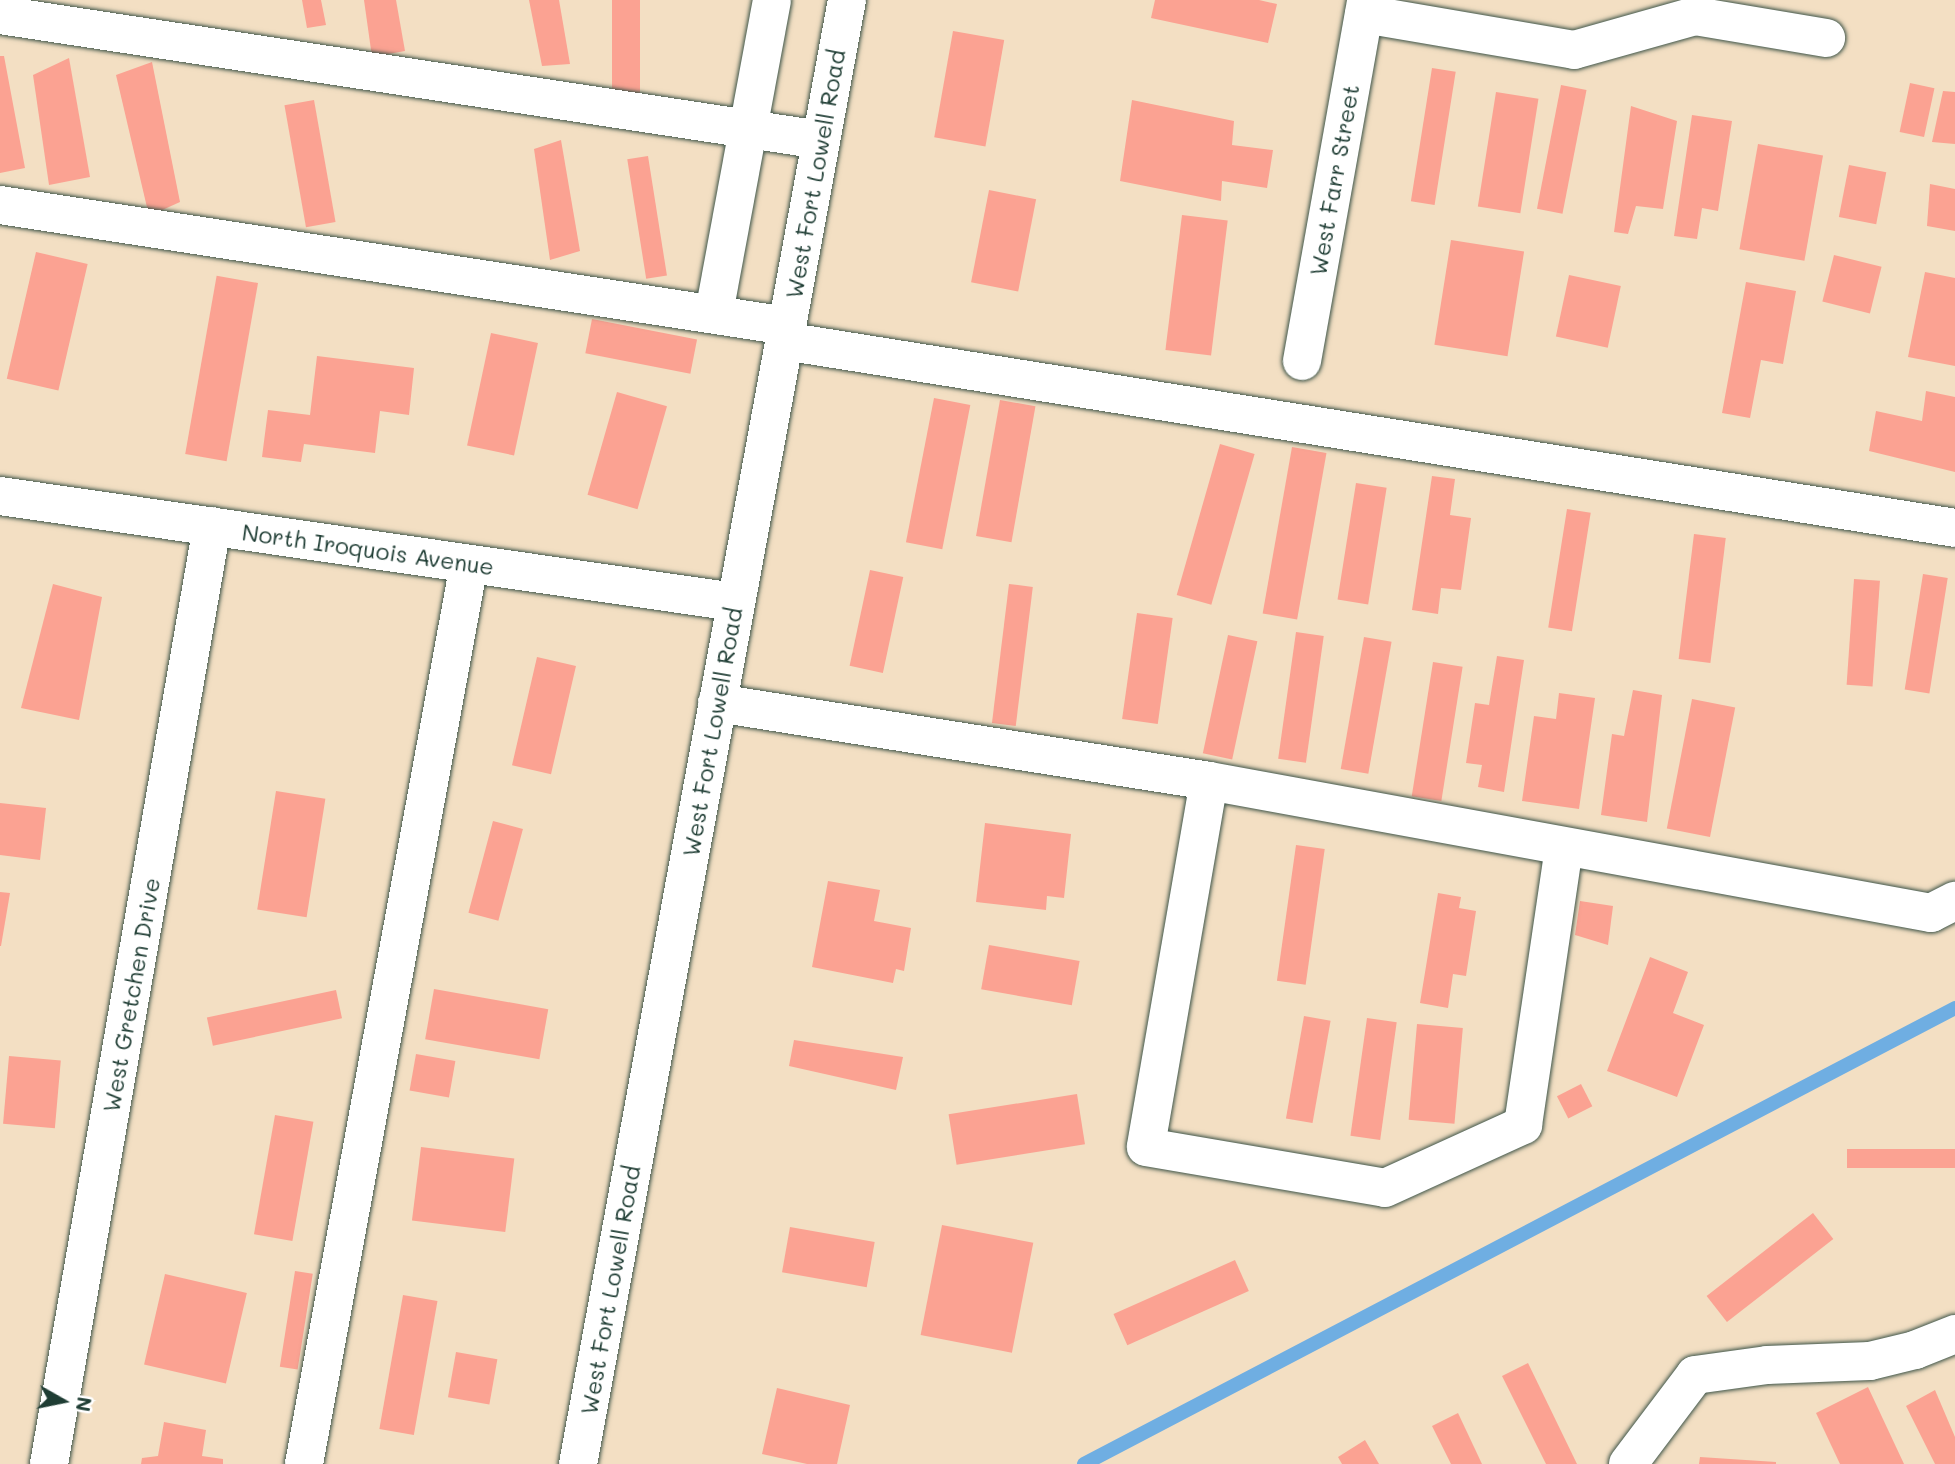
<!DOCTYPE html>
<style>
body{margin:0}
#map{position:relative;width:1955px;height:1464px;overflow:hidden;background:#f3dfc3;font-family:Mali,sans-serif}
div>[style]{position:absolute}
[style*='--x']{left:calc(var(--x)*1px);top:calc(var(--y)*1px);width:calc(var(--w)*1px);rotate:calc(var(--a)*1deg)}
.stream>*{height:14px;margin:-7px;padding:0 7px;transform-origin:7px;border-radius:7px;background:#6faee2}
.building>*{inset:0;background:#fba292;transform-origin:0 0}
.roads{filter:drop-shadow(0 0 2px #3f5549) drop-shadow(0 0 2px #3f5549)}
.minor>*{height:38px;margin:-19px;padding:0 19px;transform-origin:19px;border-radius:19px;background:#fff}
span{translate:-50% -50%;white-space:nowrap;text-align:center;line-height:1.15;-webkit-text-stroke:5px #fff;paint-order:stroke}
.street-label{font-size:23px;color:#1f3d34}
.north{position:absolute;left:28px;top:1366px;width:70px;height:70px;-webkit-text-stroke:5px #fff;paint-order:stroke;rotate:99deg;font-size:19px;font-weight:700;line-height:28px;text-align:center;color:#1f3d34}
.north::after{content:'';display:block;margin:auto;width:24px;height:32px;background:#1f3d34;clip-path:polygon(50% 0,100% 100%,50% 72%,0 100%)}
</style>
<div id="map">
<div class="stream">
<div style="--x:1084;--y:1464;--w:983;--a:-27.63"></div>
</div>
<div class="building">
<div style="clip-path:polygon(302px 0,321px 0,326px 25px,307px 28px)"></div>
<div style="clip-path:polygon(364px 0,396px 0,405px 51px,372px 57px)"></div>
<div style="clip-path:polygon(529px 0,559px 0,570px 64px,542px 66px)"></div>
<div style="left:612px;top:0;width:28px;height:97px"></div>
<div style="clip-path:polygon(1155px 0,1259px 0,1277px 4px,1268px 43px,1151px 18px)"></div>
<div style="left:953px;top:31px;width:52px;height:108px;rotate:10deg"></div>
<div style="clip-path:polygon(0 56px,4px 56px,25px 168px,0 173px)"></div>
<div style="clip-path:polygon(69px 58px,90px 177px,49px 185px,33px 75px)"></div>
<div style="clip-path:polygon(152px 62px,180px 202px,149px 216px,116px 75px)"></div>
<div style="left:1432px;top:68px;width:24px;height:135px;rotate:9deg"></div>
<div style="left:1910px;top:83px;width:25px;height:50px;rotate:12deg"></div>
<div style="left:1561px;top:85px;width:26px;height:126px;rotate:11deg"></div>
<div style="clip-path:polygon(1943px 91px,1955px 92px,1955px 144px,1932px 142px)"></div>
<div style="left:1496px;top:92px;width:43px;height:116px;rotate:9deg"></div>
<div style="left:314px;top:100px;width:124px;height:30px;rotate:80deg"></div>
<div style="clip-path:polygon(1132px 100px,1234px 121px,1232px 145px,1273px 150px,1267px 188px,1222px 181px,1221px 201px,1120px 181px)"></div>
<div style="clip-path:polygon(1631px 106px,1677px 121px,1663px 209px,1636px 206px,1628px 234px,1614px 232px)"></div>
<div style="clip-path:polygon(1692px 115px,1732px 121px,1718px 211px,1702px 208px,1697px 239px,1674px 236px)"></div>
<div style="clip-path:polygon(561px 140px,580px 251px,550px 260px,534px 149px)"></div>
<div style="left:1758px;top:144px;width:66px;height:107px;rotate:10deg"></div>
<div style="left:648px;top:156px;width:121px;height:21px;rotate:81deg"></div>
<div style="left:1849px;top:165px;width:38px;height:53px;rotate:11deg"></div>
<div style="clip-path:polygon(1930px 184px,1955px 189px,1955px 231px,1927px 226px)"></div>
<div style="left:989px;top:190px;width:48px;height:94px;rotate:11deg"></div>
<div style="left:1182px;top:215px;width:46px;height:136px;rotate:7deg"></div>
<div style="left:1451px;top:240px;width:74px;height:106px;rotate:9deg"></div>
<div style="left:36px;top:252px;width:53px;height:130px;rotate:13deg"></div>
<div style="left:1834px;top:255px;width:49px;height:48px;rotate:14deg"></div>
<div style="clip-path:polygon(1925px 272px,1955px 278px,1955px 366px,1908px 357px)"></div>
<div style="left:1569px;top:275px;width:53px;height:63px;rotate:12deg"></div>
<div style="clip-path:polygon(1746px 282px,1796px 291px,1783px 364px,1761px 360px,1750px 418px,1722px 413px)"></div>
<div style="left:258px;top:283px;width:181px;height:42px;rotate:100deg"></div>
<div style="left:592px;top:319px;width:107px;height:35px;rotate:11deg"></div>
<div style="left:491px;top:333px;width:48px;height:115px;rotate:12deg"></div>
<div style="clip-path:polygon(317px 356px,414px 368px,409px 415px,380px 411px,375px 453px,304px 444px,301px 462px,262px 457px,268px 410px,310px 415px)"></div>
<div style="clip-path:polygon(1926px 391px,1955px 397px,1955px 472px,1869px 451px,1876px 411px,1922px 421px)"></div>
<div style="left:617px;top:392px;width:52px;height:107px;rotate:16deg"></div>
<div style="left:934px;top:398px;width:37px;height:147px;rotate:11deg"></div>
<div style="left:1000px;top:400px;width:36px;height:138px;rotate:10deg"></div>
<div style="left:1220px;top:444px;width:36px;height:157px;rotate:16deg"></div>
<div style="left:1292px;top:447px;width:35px;height:169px;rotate:10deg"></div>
<div style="clip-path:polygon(1432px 476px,1455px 479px,1450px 515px,1471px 518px,1461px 590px,1441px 588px,1438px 614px,1412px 610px)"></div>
<div style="left:1356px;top:483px;width:31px;height:118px;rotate:9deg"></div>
<div style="left:1567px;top:509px;width:24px;height:120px;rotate:9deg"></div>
<div style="left:1694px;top:534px;width:32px;height:126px;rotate:7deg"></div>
<div style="left:870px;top:570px;width:34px;height:98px;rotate:12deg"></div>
<div style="left:1923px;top:574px;width:25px;height:117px;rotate:9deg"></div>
<div style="left:1854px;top:579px;width:26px;height:106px;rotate:4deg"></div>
<div style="clip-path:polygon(53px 584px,102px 597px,79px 720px,21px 708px)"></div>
<div style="left:1009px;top:584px;width:24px;height:140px;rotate:7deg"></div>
<div style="left:1137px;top:613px;width:36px;height:107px;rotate:8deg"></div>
<div style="left:1296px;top:632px;width:28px;height:128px;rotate:8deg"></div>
<div style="left:1228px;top:635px;width:30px;height:121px;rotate:12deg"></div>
<div style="left:1364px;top:637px;width:28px;height:134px;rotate:10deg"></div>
<div style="clip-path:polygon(1497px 656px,1524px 660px,1504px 792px,1478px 787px,1482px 765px,1466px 763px,1475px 703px,1489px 705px)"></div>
<div style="left:537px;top:657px;width:40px;height:111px;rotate:13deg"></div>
<div style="left:1433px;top:662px;width:30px;height:136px;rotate:9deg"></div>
<div style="clip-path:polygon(1633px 690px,1662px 695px,1647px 822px,1601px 815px,1612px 734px,1624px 736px)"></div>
<div style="clip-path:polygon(1559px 693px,1595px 698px,1579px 809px,1522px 801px,1534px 716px,1556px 719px)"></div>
<div style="left:1692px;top:699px;width:44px;height:132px;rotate:11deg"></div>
<div style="left:276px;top:791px;width:50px;height:120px;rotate:9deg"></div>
<div style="clip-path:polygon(0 803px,46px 808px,40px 860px,0 855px)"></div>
<div style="left:493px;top:821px;width:31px;height:95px;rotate:15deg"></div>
<div style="clip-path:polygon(985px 823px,1071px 834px,1064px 898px,1047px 896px,1046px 910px,976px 902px)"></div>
<div style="left:1296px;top:845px;width:29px;height:137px;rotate:8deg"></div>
<div style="clip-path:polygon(828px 881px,880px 890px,874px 921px,911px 928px,904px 971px,896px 969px,893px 983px,812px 967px)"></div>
<div style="clip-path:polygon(0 892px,10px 893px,1px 946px,0 946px)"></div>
<div style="clip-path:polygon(1438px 893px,1461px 897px,1459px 908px,1476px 911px,1466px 976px,1453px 974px,1448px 1008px,1420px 1003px)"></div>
<div style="clip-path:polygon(1580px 901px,1613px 906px,1608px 945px,1575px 935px)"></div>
<div style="left:989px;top:945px;width:92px;height:45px;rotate:10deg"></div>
<div style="clip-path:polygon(1650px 957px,1688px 972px,1673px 1013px,1704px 1025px,1677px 1097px,1607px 1071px)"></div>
<div style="left:434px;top:989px;width:116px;height:51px;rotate:10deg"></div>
<div style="left:336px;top:990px;width:29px;height:132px;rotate:78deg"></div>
<div style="left:1304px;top:1016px;width:27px;height:104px;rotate:10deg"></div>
<div style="left:1367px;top:1018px;width:30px;height:119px;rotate:8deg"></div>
<div style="left:1417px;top:1024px;width:46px;height:96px;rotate:5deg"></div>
<div style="clip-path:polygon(794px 1040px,903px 1057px,896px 1090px,789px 1066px)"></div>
<div style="left:416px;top:1054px;width:40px;height:37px;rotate:10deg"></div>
<div style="left:9px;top:1056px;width:52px;height:68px;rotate:5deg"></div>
<div style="left:1581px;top:1084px;width:25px;height:27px;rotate:63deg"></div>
<div style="left:1077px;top:1094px;width:51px;height:130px;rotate:81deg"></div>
<div style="left:275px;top:1115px;width:39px;height:121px;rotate:10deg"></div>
<div style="left:421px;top:1147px;width:94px;height:74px;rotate:7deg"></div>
<div style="left:1955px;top:1149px;width:19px;height:108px;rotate:90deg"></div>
<div style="left:1813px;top:1213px;width:33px;height:135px;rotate:52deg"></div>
<div style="left:942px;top:1225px;width:93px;height:112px;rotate:11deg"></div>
<div style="left:790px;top:1227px;width:86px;height:46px;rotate:10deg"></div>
<div style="left:1235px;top:1260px;width:34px;height:133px;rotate:66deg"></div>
<div style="left:295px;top:1271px;width:18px;height:97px;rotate:9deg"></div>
<div style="left:165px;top:1274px;width:84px;height:93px;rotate:13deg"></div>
<div style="left:403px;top:1295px;width:35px;height:136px;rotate:10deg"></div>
<div style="left:456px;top:1352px;width:42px;height:46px;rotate:10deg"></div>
<div style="clip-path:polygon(1528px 1363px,1577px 1464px,1546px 1464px,1502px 1376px)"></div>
<div style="clip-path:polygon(1868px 1387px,1904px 1464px,1840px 1464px,1816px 1413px)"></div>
<div style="clip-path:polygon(777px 1388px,850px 1405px,837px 1464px,807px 1464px,762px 1454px)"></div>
<div style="clip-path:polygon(1935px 1390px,1955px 1437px,1955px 1464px,1935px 1464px,1906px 1406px)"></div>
<div style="clip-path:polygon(1458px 1413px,1482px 1464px,1451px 1464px,1432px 1426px)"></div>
<div style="clip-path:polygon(164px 1422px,206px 1430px,202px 1456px,223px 1459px,223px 1464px,141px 1464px,142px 1458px,158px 1456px)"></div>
<div style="clip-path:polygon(1365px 1440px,1379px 1464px,1342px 1464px,1338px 1457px)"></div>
<div style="clip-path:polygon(1700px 1457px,1776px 1462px,1776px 1464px,1699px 1464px)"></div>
</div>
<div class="roads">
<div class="minor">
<div style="--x:1364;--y:14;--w:213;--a:9.7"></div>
<div style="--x:1574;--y:50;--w:126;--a:-15.7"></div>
<div style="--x:1695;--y:16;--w:133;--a:9.5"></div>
<div style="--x:0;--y:15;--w:830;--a:8.66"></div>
<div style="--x:0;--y:205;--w:796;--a:8.74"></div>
<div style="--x:714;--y:313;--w:318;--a:-79.5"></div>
<div style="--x:784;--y:341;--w:1186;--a:9.07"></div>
<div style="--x:1302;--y:361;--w:367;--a:-79.9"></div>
<div style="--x:0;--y:496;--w:743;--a:8.21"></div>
<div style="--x:717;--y:703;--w:498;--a:9"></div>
<div style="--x:1209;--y:781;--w:734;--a:10.36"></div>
<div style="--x:1931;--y:913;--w:27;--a:-27"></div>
<div style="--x:1209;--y:781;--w:371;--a:99.8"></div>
<div style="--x:1146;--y:1147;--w:242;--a:9.7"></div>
<div style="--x:1385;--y:1188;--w:152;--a:-24.5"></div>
<div style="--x:1523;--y:1125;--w:279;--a:-81.6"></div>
<div style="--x:49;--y:1464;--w:952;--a:-80.14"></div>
<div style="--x:304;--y:1464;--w:915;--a:-79.61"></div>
<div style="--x:578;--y:1464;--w:1489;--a:-79.59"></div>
<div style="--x:1628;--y:1464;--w:111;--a:-53"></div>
<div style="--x:1695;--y:1375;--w:73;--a:-7.9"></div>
<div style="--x:1767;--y:1365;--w:103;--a:-2.2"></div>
<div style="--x:1870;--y:1361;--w:46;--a:-13.7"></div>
<div style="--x:1915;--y:1350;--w:43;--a:-21.8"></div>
</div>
</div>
<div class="street-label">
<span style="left:815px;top:174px;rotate:-80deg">West Fort Lowell Road</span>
<span style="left:1334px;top:180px;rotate:-80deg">West Farr Street</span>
<span style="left:368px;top:549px;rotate:8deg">North Iroquois Avenue</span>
<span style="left:712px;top:732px;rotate:-80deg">West Fort Lowell Road</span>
<span style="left:131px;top:995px;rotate:-80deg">West Gretchen Drive</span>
<span style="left:610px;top:1290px;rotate:-80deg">West Fort Lowell Road</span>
</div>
<div class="north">N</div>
</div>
